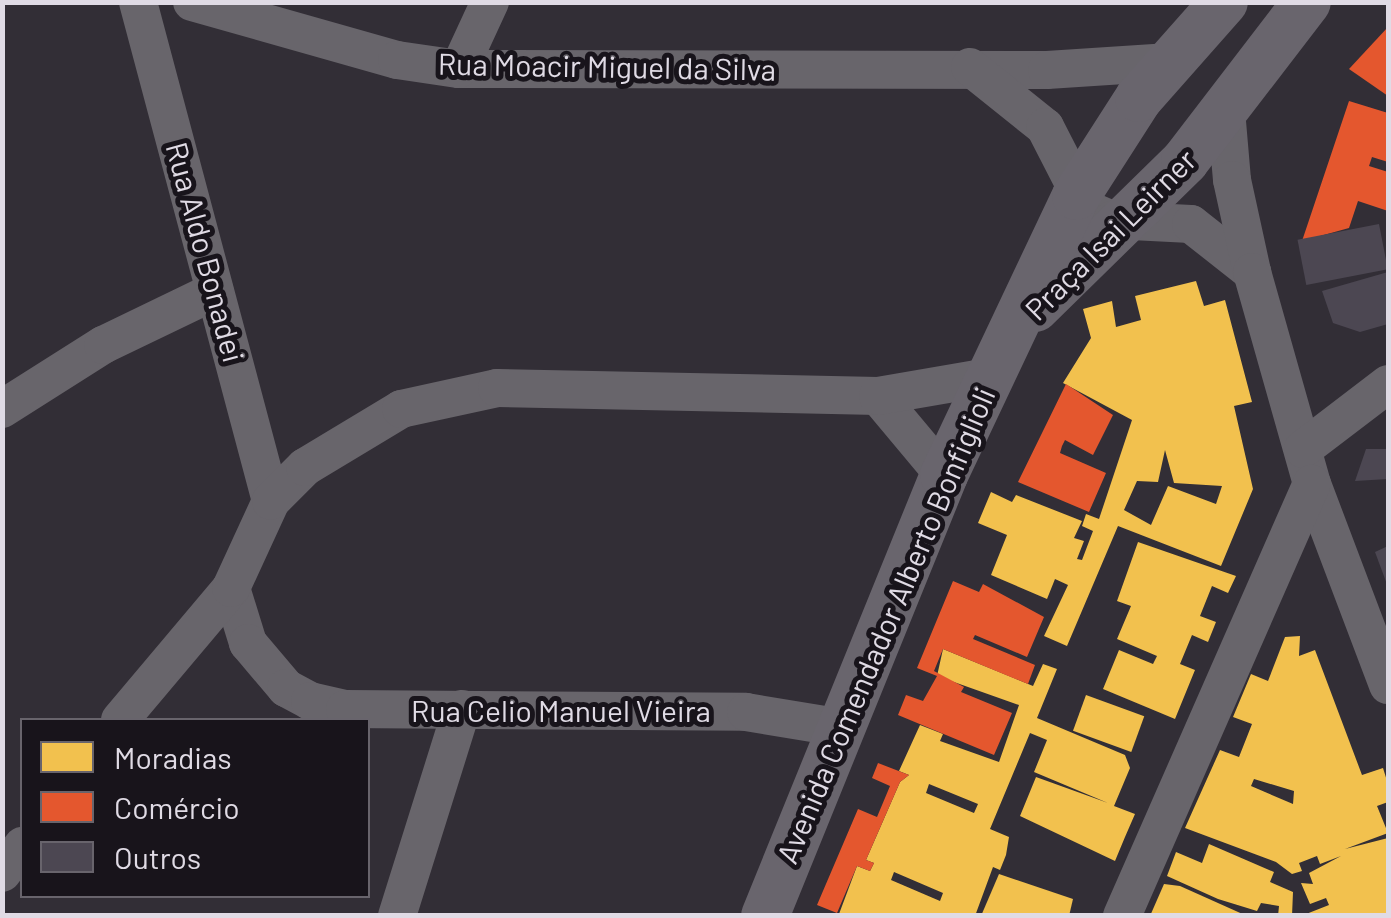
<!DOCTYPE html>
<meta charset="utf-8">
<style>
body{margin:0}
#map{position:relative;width:1391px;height:918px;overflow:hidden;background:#322e36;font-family:Barlow,sans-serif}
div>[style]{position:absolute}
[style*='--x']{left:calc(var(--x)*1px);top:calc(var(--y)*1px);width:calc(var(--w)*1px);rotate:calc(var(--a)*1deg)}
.homes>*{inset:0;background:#f2c14e;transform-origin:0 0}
.shops>*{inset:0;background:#e4572e}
.building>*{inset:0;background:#4c4752;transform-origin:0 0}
.minor>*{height:38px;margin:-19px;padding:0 19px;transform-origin:19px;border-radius:19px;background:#68656b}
.major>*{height:48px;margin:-24px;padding:0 24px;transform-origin:24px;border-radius:24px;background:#69656d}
span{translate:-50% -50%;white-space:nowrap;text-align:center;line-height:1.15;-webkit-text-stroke:10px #18141b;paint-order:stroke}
.street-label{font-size:30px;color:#e0dbe5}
.frame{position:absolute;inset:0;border:5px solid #e0dbe5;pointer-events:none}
.legend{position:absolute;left:20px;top:718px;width:350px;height:180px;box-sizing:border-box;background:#18141b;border:2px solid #68646c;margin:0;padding:12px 18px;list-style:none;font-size:30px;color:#e0dbe5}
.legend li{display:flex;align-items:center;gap:20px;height:50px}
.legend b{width:50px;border:2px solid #68646c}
</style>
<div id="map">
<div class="homes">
<div style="clip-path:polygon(evenodd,1196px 281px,1204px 306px,1225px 300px,1252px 402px,1234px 406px,1253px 489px,1221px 566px,1118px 526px,1067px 646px,1044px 636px,1068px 585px,1055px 579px,1047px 599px,991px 575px,1007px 535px,978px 523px,991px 492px,1012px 502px,1016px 495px,1082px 521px,1074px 538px,1084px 541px,1077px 559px,1082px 560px,1093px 531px,1082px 526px,1086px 514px,1099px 519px,1132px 420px,1063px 383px,1091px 338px,1083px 309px,1112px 301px,1116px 327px,1141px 320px,1135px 296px,1196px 281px,1165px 450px,1174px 483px,1222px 486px,1216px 504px,1168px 486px,1151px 525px,1124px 510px,1137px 481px,1158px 482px,1165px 450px)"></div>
<div style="clip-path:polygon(1138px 542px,1236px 576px,1228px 593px,1212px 586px,1200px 616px,1216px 622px,1208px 642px,1192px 635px,1180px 664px,1195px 670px,1175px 719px,1103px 689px,1119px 650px,1153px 664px,1157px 656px,1117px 639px,1131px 606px,1117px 601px)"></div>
<div style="clip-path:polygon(evenodd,1300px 636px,1299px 656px,1315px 650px,1362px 775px,1383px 768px,1388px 784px,1388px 802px,1377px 806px,1388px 833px,1345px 849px,1388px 838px,1388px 916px,1301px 916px,1329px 905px,1326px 898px,1310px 904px,1301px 883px,1313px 884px,1309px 873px,1341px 856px,1320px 864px,1317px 856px,1299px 863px,1302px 871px,1292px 874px,1276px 862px,1185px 828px,1220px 750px,1239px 757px,1252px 724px,1233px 717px,1251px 674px,1268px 681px,1285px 637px,1300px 636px,1254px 779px,1294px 791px,1293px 804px,1251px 786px,1254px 779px)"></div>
<div style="clip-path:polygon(evenodd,943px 649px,1033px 686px,1043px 664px,1057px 669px,1037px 718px,1125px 755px,1130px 768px,1114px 806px,1135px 814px,1125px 837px,1115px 861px,1020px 816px,1036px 777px,1108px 803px,1034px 772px,1047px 740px,1030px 733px,990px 829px,1009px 837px,1006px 855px,1000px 870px,993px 867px,975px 916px,831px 916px,839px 914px,857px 866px,870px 871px,874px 863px,866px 860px,900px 782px,909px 775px,899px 771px,920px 725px,943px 734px,940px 741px,999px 762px,1019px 705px,937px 676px,943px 649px,929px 784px,978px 804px,974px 813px,926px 793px,929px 784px,943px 649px,894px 872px,943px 893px,940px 901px,891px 880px,894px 872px)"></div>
<div style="left:1086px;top:695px;width:62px;height:38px;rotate:20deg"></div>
<div style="clip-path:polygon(1209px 844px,1274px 872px,1270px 882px,1293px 892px,1292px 916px,1278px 916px,1279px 906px,1261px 903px,1257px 911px,1218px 899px,1167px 876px,1176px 852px,1202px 863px)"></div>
<div style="clip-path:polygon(999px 874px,1073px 899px,1069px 916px,981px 916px)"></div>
<div style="clip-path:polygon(1164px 884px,1180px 886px,1247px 916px,1150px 916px)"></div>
</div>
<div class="shops">
<div style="clip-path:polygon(1388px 27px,1388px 96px,1349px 69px)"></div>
<div style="clip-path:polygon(1349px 101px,1388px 113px,1388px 162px,1372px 157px,1369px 166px,1388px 172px,1388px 211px,1358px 201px,1349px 228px,1302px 241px)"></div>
<div style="clip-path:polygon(1066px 384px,1113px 415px,1093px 455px,1065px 440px,1062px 446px,1060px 453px,1106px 473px,1089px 512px,1018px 482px)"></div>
<div style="clip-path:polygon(953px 581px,979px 592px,983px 584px,1044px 617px,1027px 657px,975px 635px,973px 639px,1035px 665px,1028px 684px,943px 649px,934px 671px,964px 687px,961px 692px,1012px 713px,994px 755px,898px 715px,906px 695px,923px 701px,937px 676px,917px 668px)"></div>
<div style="clip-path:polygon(878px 763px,909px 775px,900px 782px,866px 860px,874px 863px,870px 871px,857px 866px,837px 913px,817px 905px,858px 809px,877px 817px,890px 786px,872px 778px)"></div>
</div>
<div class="building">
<div style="left:1379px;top:224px;width:46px;height:83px;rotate:79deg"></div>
<div style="clip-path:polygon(1388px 272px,1388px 324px,1360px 332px,1333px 323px,1322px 291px)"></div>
<div style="clip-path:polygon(1366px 449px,1388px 449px,1388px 479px,1355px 481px)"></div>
<div style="clip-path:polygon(1388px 546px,1388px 587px,1375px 552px)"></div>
</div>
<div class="minor">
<div style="--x:138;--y:2;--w:516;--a:75.08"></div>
<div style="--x:192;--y:2;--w:213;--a:15.8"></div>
<div style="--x:397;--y:60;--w:63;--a:8.3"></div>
<div style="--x:459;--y:69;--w:588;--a:0.1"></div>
<div style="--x:1047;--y:70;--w:123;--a:-3.7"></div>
<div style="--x:970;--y:67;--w:96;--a:38.7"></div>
<div style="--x:1045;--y:127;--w:92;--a:62.9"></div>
<div style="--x:1087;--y:209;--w:27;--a:24"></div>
<div style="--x:1112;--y:220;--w:79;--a:2.9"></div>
<div style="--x:1191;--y:224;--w:78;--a:38.2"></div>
<div style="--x:459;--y:69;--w:74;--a:-65.2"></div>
<div style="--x:1226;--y:110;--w:70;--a:85.1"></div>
<div style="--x:1232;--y:180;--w:94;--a:77.7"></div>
<div style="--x:1252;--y:272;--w:220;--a:74.2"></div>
<div style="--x:1312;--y:484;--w:215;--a:69.3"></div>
<div style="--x:878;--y:396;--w:103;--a:50.1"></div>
<div style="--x:2;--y:409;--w:120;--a:-32.4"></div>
<div style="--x:103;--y:345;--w:124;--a:-25.7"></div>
<div style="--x:1303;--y:449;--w:107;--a:-37.4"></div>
<div style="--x:231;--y:588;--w:58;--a:72.8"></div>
<div style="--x:248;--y:643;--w:59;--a:49.8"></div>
<div style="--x:286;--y:688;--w:27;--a:28"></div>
<div style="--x:310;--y:701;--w:36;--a:13"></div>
<div style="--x:345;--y:709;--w:401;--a:0.4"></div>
<div style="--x:746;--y:712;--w:92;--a:9.4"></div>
<div style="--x:120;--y:720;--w:172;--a:-49.9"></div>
<div style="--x:231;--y:588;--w:96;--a:-65.3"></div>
<div style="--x:271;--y:501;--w:48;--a:-45"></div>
<div style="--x:305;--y:467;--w:112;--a:-31.1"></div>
<div style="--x:401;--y:409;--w:98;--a:-12.3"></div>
<div style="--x:497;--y:388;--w:381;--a:1.2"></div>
<div style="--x:878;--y:396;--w:112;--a:-9.8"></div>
<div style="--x:2;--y:873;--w:34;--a:-53"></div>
<div style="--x:397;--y:916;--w:217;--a:-72.6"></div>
<div style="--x:1122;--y:916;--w:472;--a:-66.3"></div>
</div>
<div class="major">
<div style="--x:1035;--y:308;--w:210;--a:-44.4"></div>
<div style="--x:1185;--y:161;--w:200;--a:-52.5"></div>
<div style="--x:765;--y:916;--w:476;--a:-67.9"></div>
<div style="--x:944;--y:475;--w:309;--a:-64.7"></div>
<div style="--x:1076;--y:196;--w:117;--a:-57.3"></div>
<div style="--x:1139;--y:98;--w:128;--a:-48.5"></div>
</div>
<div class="street-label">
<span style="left:607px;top:66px;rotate:1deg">Rua Moacir Miguel da Silva</span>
<span style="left:1110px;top:234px;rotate:-45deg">Praça Isai Leirner</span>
<span style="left:206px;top:252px;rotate:75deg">Rua Aldo Bonadei</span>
<span style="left:885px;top:625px;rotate:-67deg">Avenida Comendador Alberto Bonfiglioli</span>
<span style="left:561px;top:710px">Rua Celio Manuel Vieira</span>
</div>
<div class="frame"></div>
<ul class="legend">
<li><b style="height:28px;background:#f2c14e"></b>Moradias</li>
<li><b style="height:28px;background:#e4572e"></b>Comércio</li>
<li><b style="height:28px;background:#4c4752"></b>Outros</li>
</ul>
</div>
